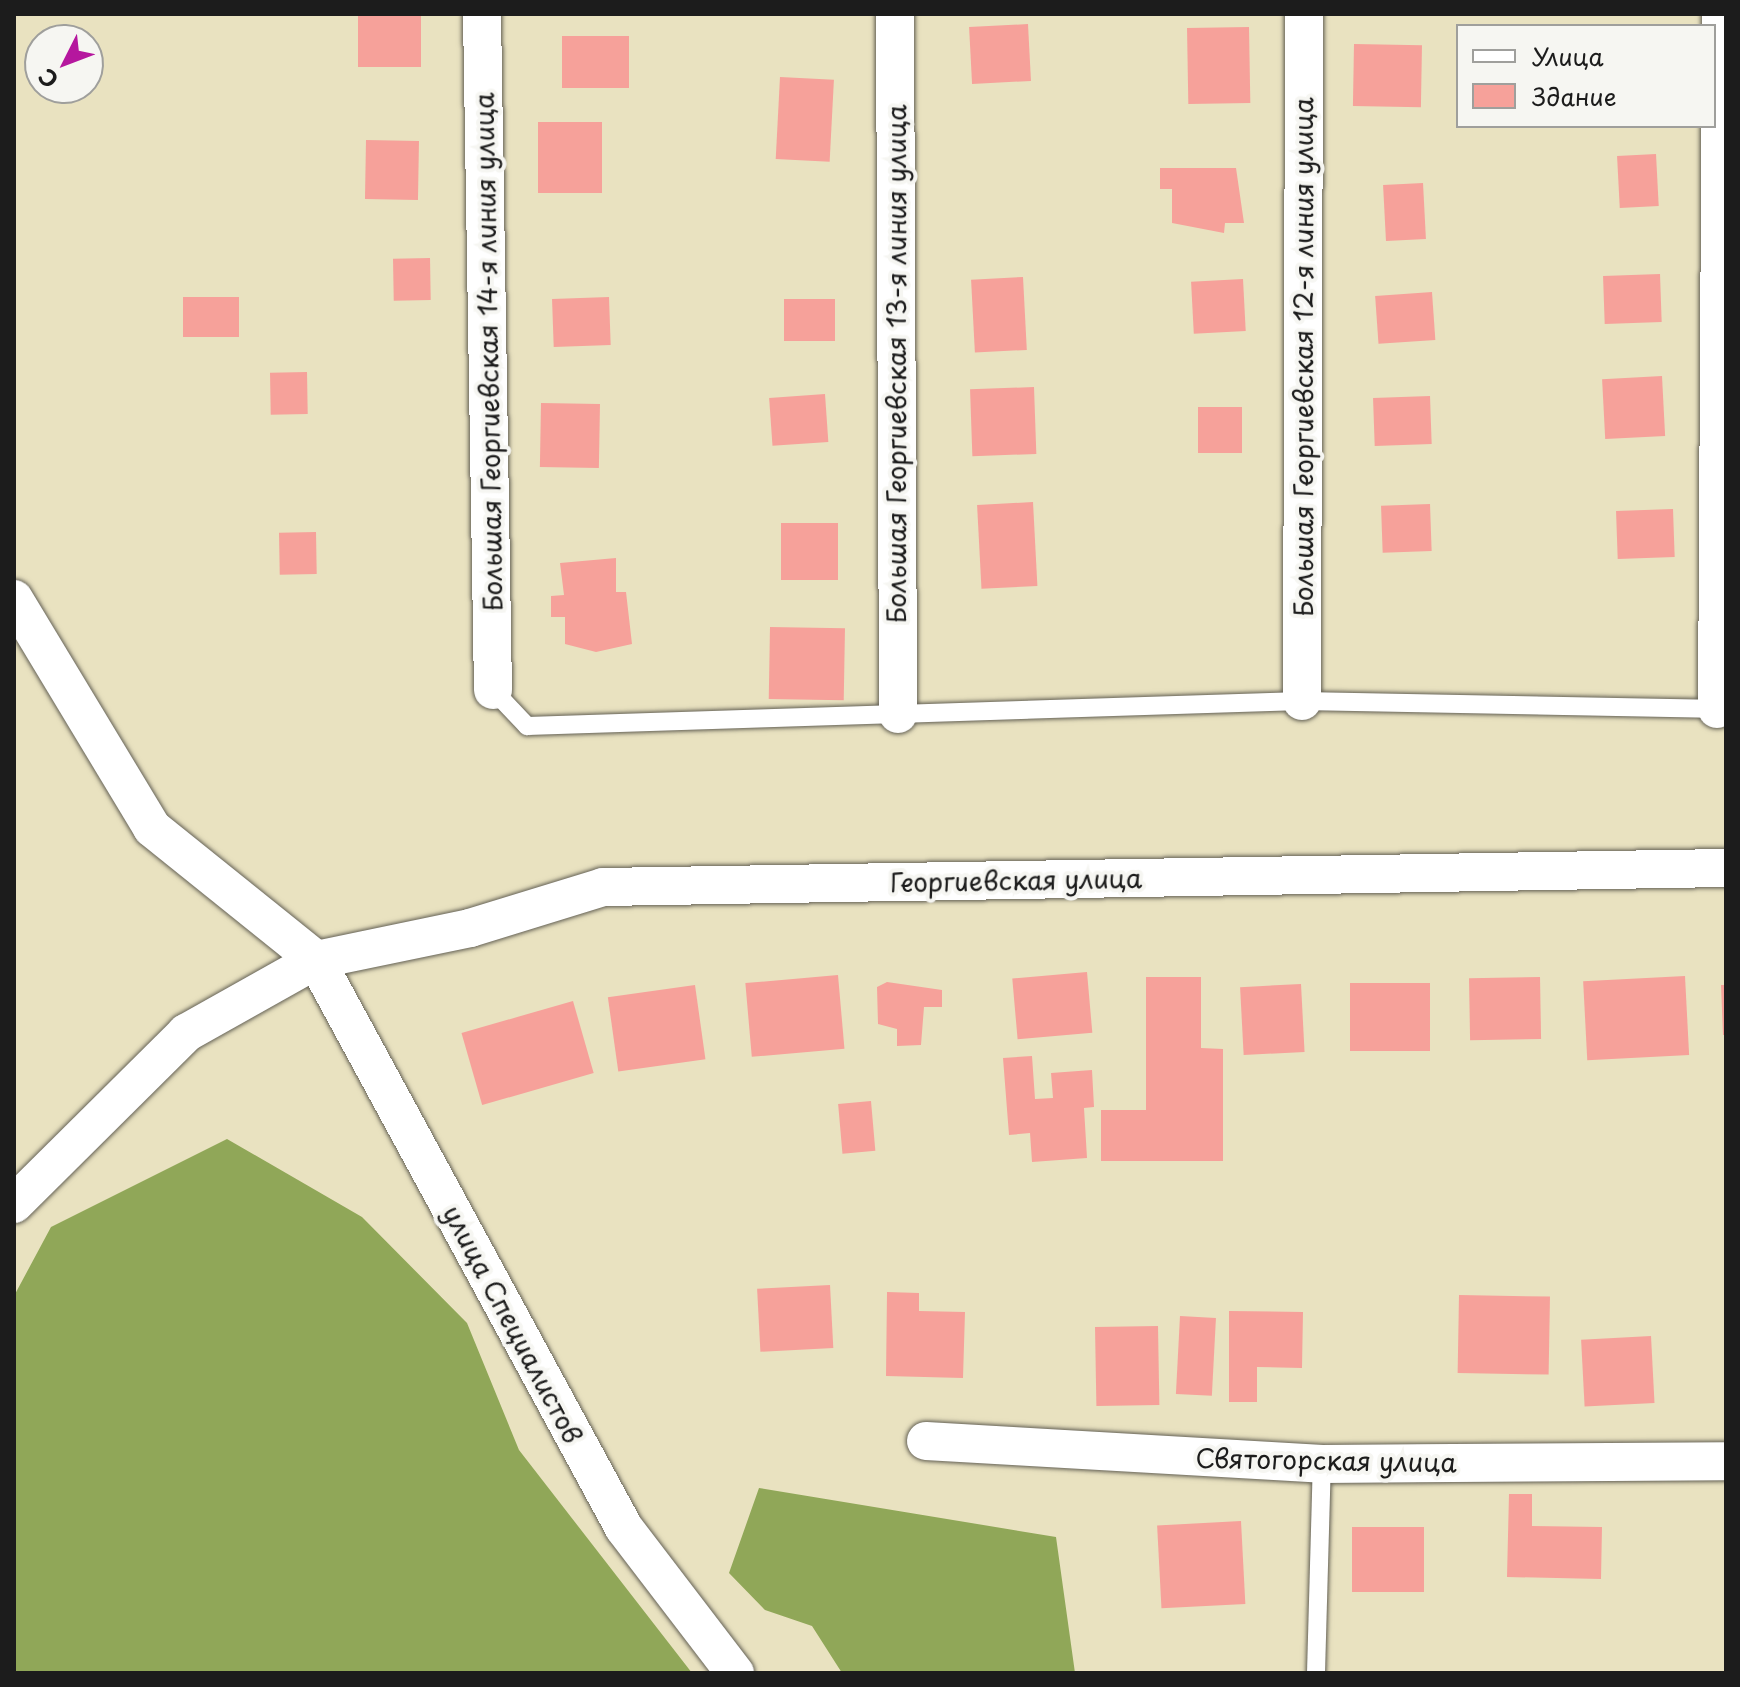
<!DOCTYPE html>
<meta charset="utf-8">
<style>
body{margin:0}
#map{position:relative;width:1740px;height:1687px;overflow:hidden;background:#e9e2c0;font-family:"Playpen Sans",sans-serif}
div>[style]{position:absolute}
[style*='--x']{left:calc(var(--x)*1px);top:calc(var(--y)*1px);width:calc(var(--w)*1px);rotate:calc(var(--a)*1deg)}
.forest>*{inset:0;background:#90a758}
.building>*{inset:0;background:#f6a19a;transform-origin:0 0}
.roads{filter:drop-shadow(0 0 2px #646155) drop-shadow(0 0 2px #646155)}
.service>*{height:18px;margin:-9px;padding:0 9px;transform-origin:9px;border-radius:9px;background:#fff}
.minor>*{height:38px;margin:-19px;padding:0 19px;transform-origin:19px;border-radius:19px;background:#fff}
span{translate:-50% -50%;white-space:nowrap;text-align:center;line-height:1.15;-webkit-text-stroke:8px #f6f6f2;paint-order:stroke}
.street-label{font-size:26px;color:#1c1c1c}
.frame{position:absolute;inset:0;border:16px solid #1c1c1c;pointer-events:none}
.legend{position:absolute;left:1456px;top:24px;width:260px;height:104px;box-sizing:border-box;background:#f6f6f2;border:2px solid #9f9f9c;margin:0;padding:10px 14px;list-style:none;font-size:24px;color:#1c1c1c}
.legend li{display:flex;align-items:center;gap:16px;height:40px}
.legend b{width:40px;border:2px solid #9f9f9c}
.north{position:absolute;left:24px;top:24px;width:80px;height:80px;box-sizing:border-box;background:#f6f6f2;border:2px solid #9f9f9c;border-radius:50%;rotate:228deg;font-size:22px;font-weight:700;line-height:32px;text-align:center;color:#1c1c1c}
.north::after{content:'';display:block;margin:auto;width:28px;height:36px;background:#b5179e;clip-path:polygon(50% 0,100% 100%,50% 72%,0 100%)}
</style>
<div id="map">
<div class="forest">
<div style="clip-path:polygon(227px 1139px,362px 1217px,467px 1323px,519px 1450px,692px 1673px,14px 1673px,14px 1296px,51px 1227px)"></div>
<div style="clip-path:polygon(759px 1488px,1056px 1537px,1075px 1673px,842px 1673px,812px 1626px,765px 1610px,729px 1573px)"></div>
</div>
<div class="building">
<div style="left:358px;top:14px;width:63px;height:53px"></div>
<div style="left:1028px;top:24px;width:57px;height:59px;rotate:87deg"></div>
<div style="left:1249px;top:27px;width:76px;height:62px;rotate:89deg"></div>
<div style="left:562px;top:36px;width:67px;height:52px"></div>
<div style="left:1354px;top:44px;width:68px;height:62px;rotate:1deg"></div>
<div style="left:780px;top:77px;width:54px;height:82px;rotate:3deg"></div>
<div style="left:538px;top:122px;width:64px;height:71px"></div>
<div style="left:366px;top:140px;width:53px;height:59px;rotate:1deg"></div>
<div style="left:1656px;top:154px;width:52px;height:39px;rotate:87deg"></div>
<div style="clip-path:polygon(1160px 168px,1236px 168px,1244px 223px,1225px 223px,1224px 233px,1172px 223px,1172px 189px,1160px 189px)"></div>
<div style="left:1423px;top:183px;width:56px;height:40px;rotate:87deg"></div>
<div style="left:430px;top:258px;width:42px;height:37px;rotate:89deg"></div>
<div style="left:1660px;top:274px;width:48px;height:57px;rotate:88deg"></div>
<div style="left:1023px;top:277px;width:73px;height:52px;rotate:87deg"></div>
<div style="left:1243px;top:279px;width:52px;height:52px;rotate:87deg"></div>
<div style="left:1432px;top:292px;width:48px;height:57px;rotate:86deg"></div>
<div style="left:183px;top:297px;width:56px;height:40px"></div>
<div style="left:609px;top:297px;width:48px;height:57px;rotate:88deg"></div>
<div style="left:784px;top:299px;width:51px;height:42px"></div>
<div style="left:307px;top:372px;width:42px;height:37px;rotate:89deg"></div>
<div style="left:1662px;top:376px;width:60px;height:60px;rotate:87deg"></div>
<div style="left:1034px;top:387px;width:67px;height:64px;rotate:88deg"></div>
<div style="left:825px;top:394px;width:48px;height:56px;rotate:86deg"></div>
<div style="left:1430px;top:396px;width:48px;height:57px;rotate:88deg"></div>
<div style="left:541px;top:403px;width:59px;height:64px;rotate:1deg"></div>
<div style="left:1198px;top:407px;width:44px;height:46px"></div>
<div style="left:1033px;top:502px;width:84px;height:56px;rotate:87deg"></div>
<div style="left:1430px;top:504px;width:47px;height:49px;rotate:88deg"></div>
<div style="left:1673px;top:509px;width:48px;height:57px;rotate:88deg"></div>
<div style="left:781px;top:523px;width:57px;height:57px"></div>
<div style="left:316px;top:532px;width:42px;height:37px;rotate:89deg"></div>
<div style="clip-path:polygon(616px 558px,616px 592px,626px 592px,632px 644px,596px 652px,565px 644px,565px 617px,551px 617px,551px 596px,564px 595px,560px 563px)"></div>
<div style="left:770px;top:627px;width:75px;height:72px;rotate:1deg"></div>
<div style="left:1087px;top:972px;width:61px;height:75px;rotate:85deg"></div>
<div style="left:838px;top:975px;width:74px;height:93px;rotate:85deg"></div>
<div style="left:1685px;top:976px;width:79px;height:102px;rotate:87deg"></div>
<div style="clip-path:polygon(1146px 977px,1201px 977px,1201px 1048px,1223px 1049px,1223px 1161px,1101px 1161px,1101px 1110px,1146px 1110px)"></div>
<div style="left:1540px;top:977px;width:62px;height:71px;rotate:89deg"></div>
<div style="clip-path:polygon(887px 982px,942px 990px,942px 1007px,924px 1007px,921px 1045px,897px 1046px,897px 1029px,878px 1024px,877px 987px)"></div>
<div style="left:1350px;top:983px;width:80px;height:68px"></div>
<div style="left:1301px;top:984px;width:68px;height:61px;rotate:87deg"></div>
<div style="left:695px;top:985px;width:75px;height:88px;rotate:82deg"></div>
<div style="clip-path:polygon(1721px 985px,1726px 985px,1726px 1035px,1723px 1035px)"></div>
<div style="left:573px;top:1001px;width:75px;height:116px;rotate:74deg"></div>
<div style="clip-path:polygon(1032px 1056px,1035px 1099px,1053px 1098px,1051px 1073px,1092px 1070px,1094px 1107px,1084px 1108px,1087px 1158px,1032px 1162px,1030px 1133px,1009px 1135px,1003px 1058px)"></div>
<div style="left:871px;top:1101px;width:50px;height:33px;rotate:85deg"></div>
<div style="left:830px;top:1285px;width:63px;height:73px;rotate:87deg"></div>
<div style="clip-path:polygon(887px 1292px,919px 1293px,919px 1311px,965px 1312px,963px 1378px,886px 1376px)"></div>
<div style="left:1459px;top:1295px;width:91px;height:78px;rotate:1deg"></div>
<div style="clip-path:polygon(1229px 1311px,1303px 1312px,1302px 1368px,1257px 1367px,1257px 1402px,1229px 1402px)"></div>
<div style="left:1180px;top:1316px;width:36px;height:78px;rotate:3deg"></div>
<div style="left:1158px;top:1326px;width:79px;height:63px;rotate:89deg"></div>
<div style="left:1651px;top:1336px;width:67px;height:70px;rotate:87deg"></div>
<div style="clip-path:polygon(1509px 1494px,1532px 1494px,1532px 1526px,1602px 1527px,1601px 1579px,1507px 1577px)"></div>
<div style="left:1241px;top:1521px;width:83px;height:84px;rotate:87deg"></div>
<div style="left:1352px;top:1527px;width:72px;height:65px"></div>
</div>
<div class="roads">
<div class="service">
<div style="--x:493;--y:690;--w:50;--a:46.6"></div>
<div style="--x:527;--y:726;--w:775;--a:-1.85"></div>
<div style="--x:1302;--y:701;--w:421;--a:1.1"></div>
<div style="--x:1316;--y:1673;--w:209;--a:-88.4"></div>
</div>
<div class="minor">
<div style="--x:482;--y:14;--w:676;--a:89.07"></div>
<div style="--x:895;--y:14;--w:700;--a:89.75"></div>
<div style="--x:14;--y:599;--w:267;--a:58.9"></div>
<div style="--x:152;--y:828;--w:211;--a:38.8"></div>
<div style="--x:316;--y:960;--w:646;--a:61.53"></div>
<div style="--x:624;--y:1528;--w:183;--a:52.6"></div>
<div style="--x:1302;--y:701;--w:687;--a:-89.83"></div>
<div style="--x:1717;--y:709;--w:695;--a:-89.67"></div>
<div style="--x:14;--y:1204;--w:243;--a:-44.8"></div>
<div style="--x:186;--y:1033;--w:149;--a:-29.3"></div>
<div style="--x:316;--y:960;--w:157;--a:-11.7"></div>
<div style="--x:470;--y:928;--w:139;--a:-17.1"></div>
<div style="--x:603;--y:887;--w:1123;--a:-0.97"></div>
<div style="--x:926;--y:1441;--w:397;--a:3.3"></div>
<div style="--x:1322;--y:1464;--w:404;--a:-0.4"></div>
</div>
</div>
<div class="street-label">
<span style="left:488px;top:352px;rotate:-91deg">Большая Георгиевская 14-я линия улица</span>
<span style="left:1303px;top:357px;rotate:-90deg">Большая Георгиевская 12-я линия улица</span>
<span style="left:896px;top:364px;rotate:-90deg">Большая Георгиевская 13-я линия улица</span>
<span style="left:1016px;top:880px;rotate:-1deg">Георгиевская улица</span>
<span style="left:513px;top:1324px;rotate:62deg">улица Специалистов</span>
<span style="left:1326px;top:1460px;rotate:1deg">Святогорская улица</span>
</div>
<div class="frame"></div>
<ul class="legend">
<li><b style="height:10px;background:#fff"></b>Улица</li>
<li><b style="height:22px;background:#f6a19a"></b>Здание</li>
</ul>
<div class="north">С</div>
</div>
